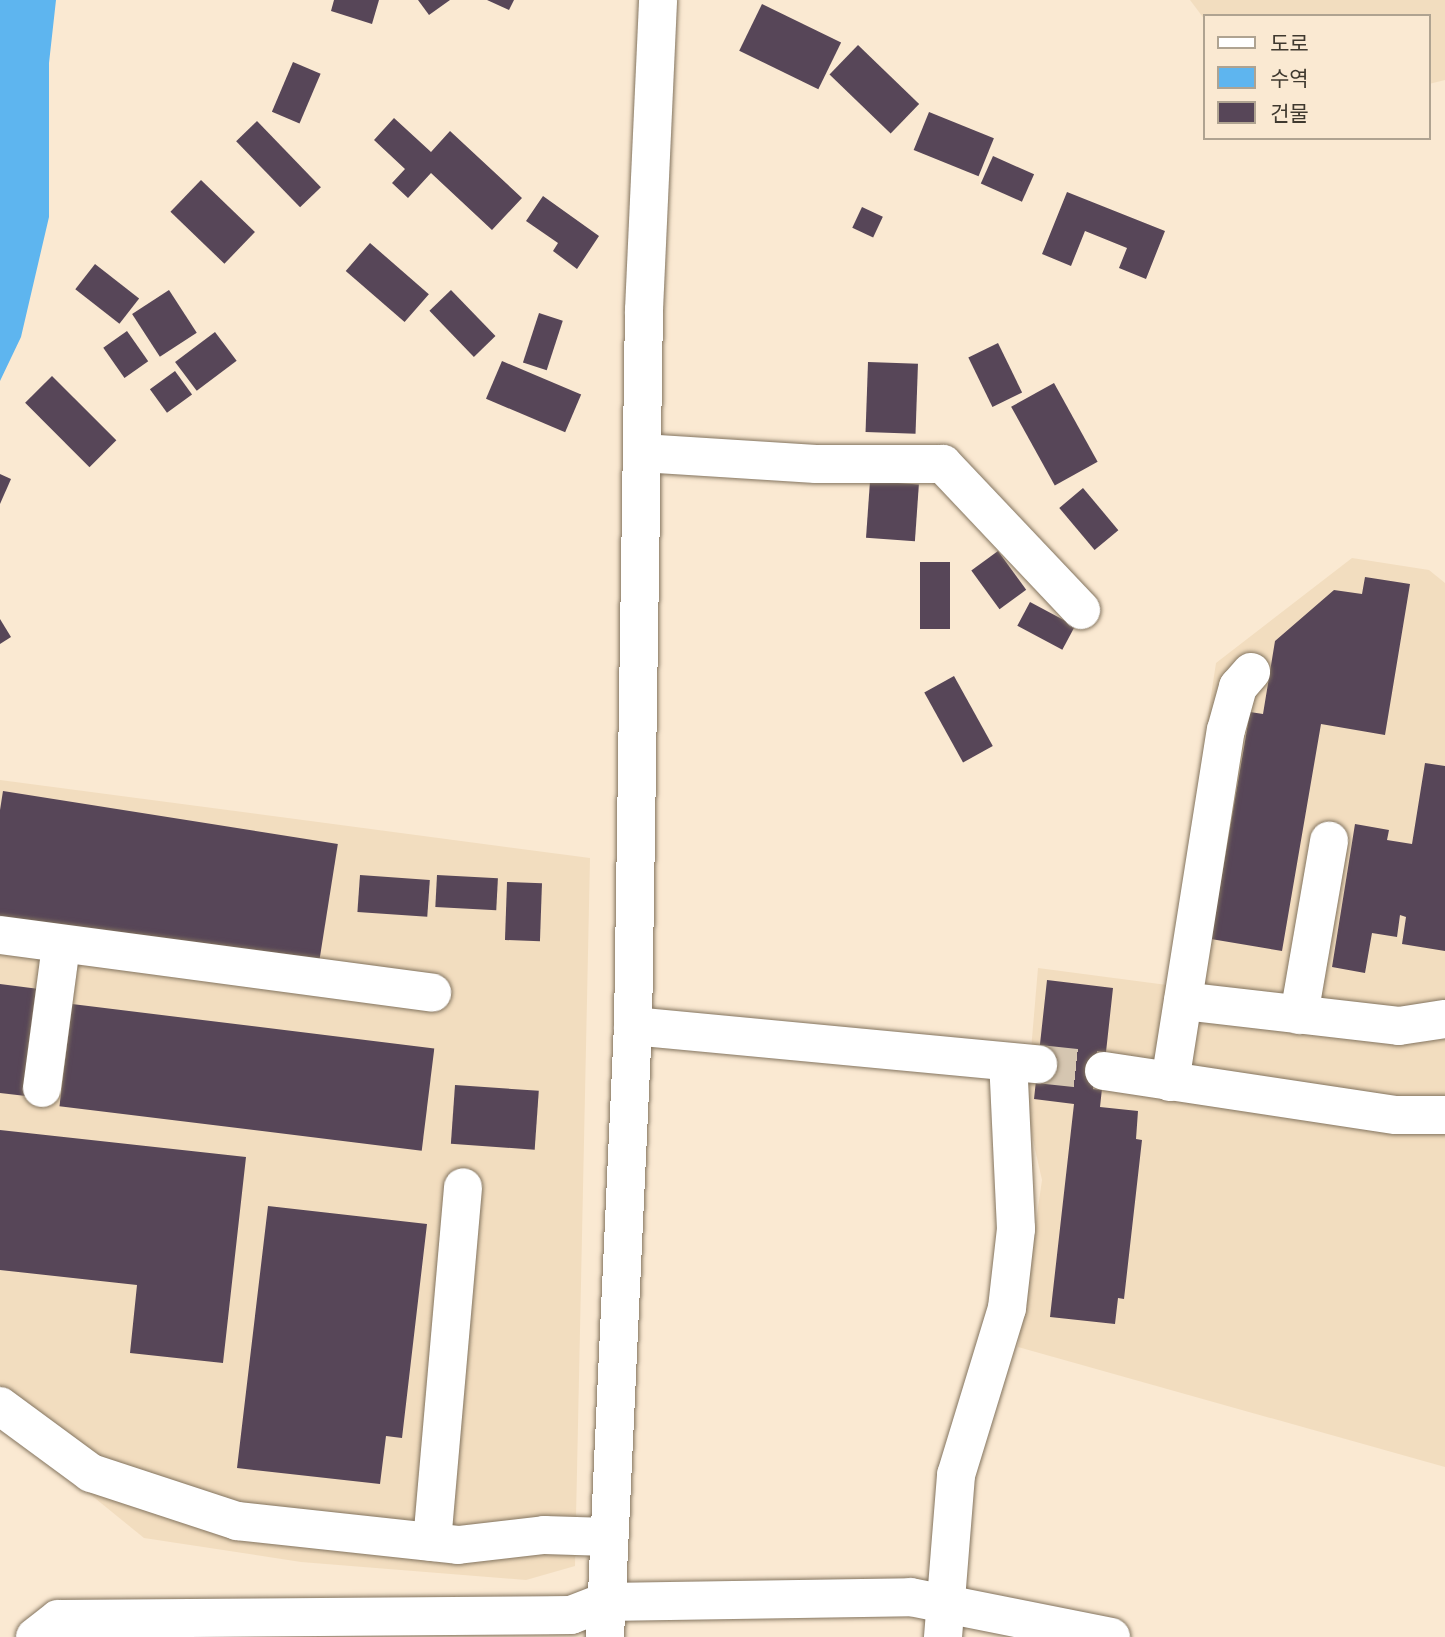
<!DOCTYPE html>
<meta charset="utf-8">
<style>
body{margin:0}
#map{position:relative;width:1445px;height:1637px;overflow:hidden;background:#fae9d2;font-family:"Source Serif 4","Noto Sans KR",serif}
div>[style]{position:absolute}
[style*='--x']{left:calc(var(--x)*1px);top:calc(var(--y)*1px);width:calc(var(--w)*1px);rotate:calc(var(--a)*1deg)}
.built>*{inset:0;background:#f2ddbf}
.water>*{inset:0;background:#5eb5ef}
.building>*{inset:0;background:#574658;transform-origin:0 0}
.minor-tunnel>*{height:38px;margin-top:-19px;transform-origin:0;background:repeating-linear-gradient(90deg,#d5c6b1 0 38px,transparent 0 57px)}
.roads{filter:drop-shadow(0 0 2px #83745f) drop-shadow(0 0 2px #83745f)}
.minor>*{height:38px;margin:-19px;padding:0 19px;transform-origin:19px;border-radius:19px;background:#fff}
span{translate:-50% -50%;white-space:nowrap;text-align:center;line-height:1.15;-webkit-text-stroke:7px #fae9d2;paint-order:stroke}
.legend{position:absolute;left:1203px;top:14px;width:228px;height:126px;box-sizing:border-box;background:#fae9d2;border:2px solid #afa391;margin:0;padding:9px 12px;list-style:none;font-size:21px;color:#3f392f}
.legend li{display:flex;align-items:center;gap:14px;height:35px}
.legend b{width:35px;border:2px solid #afa391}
</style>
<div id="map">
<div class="built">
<div style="clip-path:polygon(1190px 0,1445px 0,1445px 80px,1429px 84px,1429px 16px,1205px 16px,1205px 20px)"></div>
<div style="clip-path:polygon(1352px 558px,1429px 570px,1445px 583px,1445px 1467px,1018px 1347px,1042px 1180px,1026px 1109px,1038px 968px,1167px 985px,1216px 663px)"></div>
<div style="clip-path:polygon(0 780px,590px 858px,575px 1566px,526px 1580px,301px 1562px,144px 1538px,0 1421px)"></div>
</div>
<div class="water">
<div style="clip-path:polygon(0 0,56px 0,49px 63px,49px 217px,21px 337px,0 381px)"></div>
</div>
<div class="building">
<div style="clip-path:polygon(334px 0,379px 0,372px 24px,331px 11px)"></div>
<div style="clip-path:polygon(418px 0,450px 0,429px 15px)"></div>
<div style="clip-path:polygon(487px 0,514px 0,509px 10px)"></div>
<div style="left:762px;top:4px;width:88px;height:52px;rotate:26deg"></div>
<div style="left:858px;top:45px;width:85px;height:41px;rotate:44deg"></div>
<div style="left:293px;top:62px;width:30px;height:54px;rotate:23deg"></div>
<div style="left:929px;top:112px;width:70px;height:41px;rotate:22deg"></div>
<div style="clip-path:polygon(394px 118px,431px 152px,450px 131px,522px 198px,492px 230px,431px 173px,408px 198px,392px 183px,405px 169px,374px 140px)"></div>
<div style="left:257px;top:121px;width:92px;height:29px;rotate:46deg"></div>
<div style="left:993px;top:156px;width:45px;height:30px;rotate:24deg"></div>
<div style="left:201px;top:180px;width:75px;height:44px;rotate:44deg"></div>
<div style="clip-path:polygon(1067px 192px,1165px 231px,1146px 279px,1119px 268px,1127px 248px,1085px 231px,1071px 266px,1042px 254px)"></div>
<div style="clip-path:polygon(543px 196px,599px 236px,577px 269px,553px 251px,558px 243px,526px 221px)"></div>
<div style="left:862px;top:207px;width:23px;height:23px;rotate:25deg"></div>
<div style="left:370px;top:243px;width:78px;height:37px;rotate:41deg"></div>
<div style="left:95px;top:264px;width:56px;height:32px;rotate:38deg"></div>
<div style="left:169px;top:290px;width:51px;height:44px;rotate:57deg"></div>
<div style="left:451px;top:290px;width:64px;height:30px;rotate:46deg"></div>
<div style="left:539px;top:313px;width:25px;height:52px;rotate:18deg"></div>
<div style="left:127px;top:331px;width:37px;height:29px;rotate:55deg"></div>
<div style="left:215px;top:332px;width:36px;height:50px;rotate:53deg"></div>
<div style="left:998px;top:343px;width:55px;height:33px;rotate:64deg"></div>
<div style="left:502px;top:361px;width:86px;height:41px;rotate:23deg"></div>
<div style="left:868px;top:362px;width:50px;height:70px;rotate:2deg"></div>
<div style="left:175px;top:371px;width:29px;height:31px;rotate:54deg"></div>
<div style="left:52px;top:376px;width:91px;height:38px;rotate:45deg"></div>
<div style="left:1054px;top:383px;width:90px;height:49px;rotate:61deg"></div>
<div style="clip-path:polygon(0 474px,11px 479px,0 504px)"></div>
<div style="left:870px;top:481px;width:49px;height:57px;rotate:4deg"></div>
<div style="left:1083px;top:488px;width:55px;height:31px;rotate:50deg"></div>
<div style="left:998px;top:551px;width:48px;height:33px;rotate:54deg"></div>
<div style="left:920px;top:562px;width:30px;height:67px"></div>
<div style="clip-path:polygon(1365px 577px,1410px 584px,1385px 735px,1321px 724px,1282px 951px,1211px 939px,1250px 712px,1263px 714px,1275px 641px,1334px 590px,1362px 594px)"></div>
<div style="left:1030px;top:602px;width:51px;height:27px;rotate:28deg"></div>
<div style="clip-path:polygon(0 619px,11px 637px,0 644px)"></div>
<div style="left:954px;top:676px;width:80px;height:34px;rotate:61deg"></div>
<div style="clip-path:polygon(1425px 763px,1445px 766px,1445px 951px,1402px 944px,1406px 917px,1400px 915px,1397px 937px,1372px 933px,1365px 973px,1332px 967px,1355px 824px,1389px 830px,1387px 840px,1412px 844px)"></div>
<div style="left:3px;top:791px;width:339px;height:129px;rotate:9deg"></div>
<div style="left:360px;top:875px;width:70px;height:37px;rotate:4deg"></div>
<div style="left:437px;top:875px;width:61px;height:32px;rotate:3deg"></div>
<div style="left:507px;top:882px;width:35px;height:58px;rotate:2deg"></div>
<div style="clip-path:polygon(1047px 980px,1113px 988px,1100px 1107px,1138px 1111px,1136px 1139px,1142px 1140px,1124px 1299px,1118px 1298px,1115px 1324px,1050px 1317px,1074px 1104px,1034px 1099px)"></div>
<div style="clip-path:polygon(0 984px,39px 989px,26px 1096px,0 1093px)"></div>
<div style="left:72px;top:1004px;width:365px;height:103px;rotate:7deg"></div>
<div style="left:455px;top:1085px;width:84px;height:59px;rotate:4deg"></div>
<div style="clip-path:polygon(0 1130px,246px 1157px,223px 1363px,130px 1353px,137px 1285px,0 1270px)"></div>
<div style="clip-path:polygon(268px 1206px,427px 1224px,402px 1438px,386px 1436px,380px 1484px,237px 1468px)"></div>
</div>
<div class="minor-tunnel">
<div style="--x:1038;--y:1064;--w:66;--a:6.1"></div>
</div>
<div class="roads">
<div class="minor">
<div style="--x:642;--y:453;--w:174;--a:3.6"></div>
<div style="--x:816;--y:464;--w:127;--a:0"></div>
<div style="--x:943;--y:464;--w:201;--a:46.6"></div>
<div style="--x:0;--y:935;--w:436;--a:7.6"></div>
<div style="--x:1183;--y:1001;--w:217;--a:6.6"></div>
<div style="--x:1399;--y:1026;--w:47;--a:-8.7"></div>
<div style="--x:1299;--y:1015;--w:177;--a:-80.2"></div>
<div style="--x:633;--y:1026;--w:407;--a:5.4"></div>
<div style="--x:1104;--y:1071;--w:295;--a:8.6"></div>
<div style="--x:1396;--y:1115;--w:49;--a:0"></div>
<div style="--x:1170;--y:1082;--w:356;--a:-81"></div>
<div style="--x:1226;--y:730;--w:45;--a:-74.4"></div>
<div style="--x:1238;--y:687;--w:20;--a:-49"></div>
<div style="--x:42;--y:1088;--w:144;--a:-82.4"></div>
<div style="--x:0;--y:1406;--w:113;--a:36.4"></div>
<div style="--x:91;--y:1473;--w:154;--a:18.2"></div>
<div style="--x:237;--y:1521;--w:222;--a:6.2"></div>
<div style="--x:458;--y:1545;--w:87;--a:-6.6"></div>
<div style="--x:544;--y:1535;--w:64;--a:1.8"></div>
<div style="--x:432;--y:1542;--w:356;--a:-85"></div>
<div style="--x:35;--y:1637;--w:29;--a:-38"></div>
<div style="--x:58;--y:1619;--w:513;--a:-0.45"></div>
<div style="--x:571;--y:1615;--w:36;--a:-21"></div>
<div style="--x:605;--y:1602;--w:306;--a:-0.9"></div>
<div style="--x:911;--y:1597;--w:204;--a:11.3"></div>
<div style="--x:605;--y:1637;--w:612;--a:-87.38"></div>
<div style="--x:633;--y:1026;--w:716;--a:-89.12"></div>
<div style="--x:644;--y:310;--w:310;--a:-87.4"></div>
<div style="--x:943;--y:1637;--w:163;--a:-85.4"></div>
<div style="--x:956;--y:1475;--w:175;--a:-73"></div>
<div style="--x:1007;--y:1308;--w:80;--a:-83.5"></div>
<div style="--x:1016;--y:1229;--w:167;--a:-92.7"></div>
</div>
</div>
<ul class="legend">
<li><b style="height:9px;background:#fff"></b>도로</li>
<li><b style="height:19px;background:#5eb5ef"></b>수역</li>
<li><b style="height:19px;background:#574658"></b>건물</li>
</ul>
</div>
